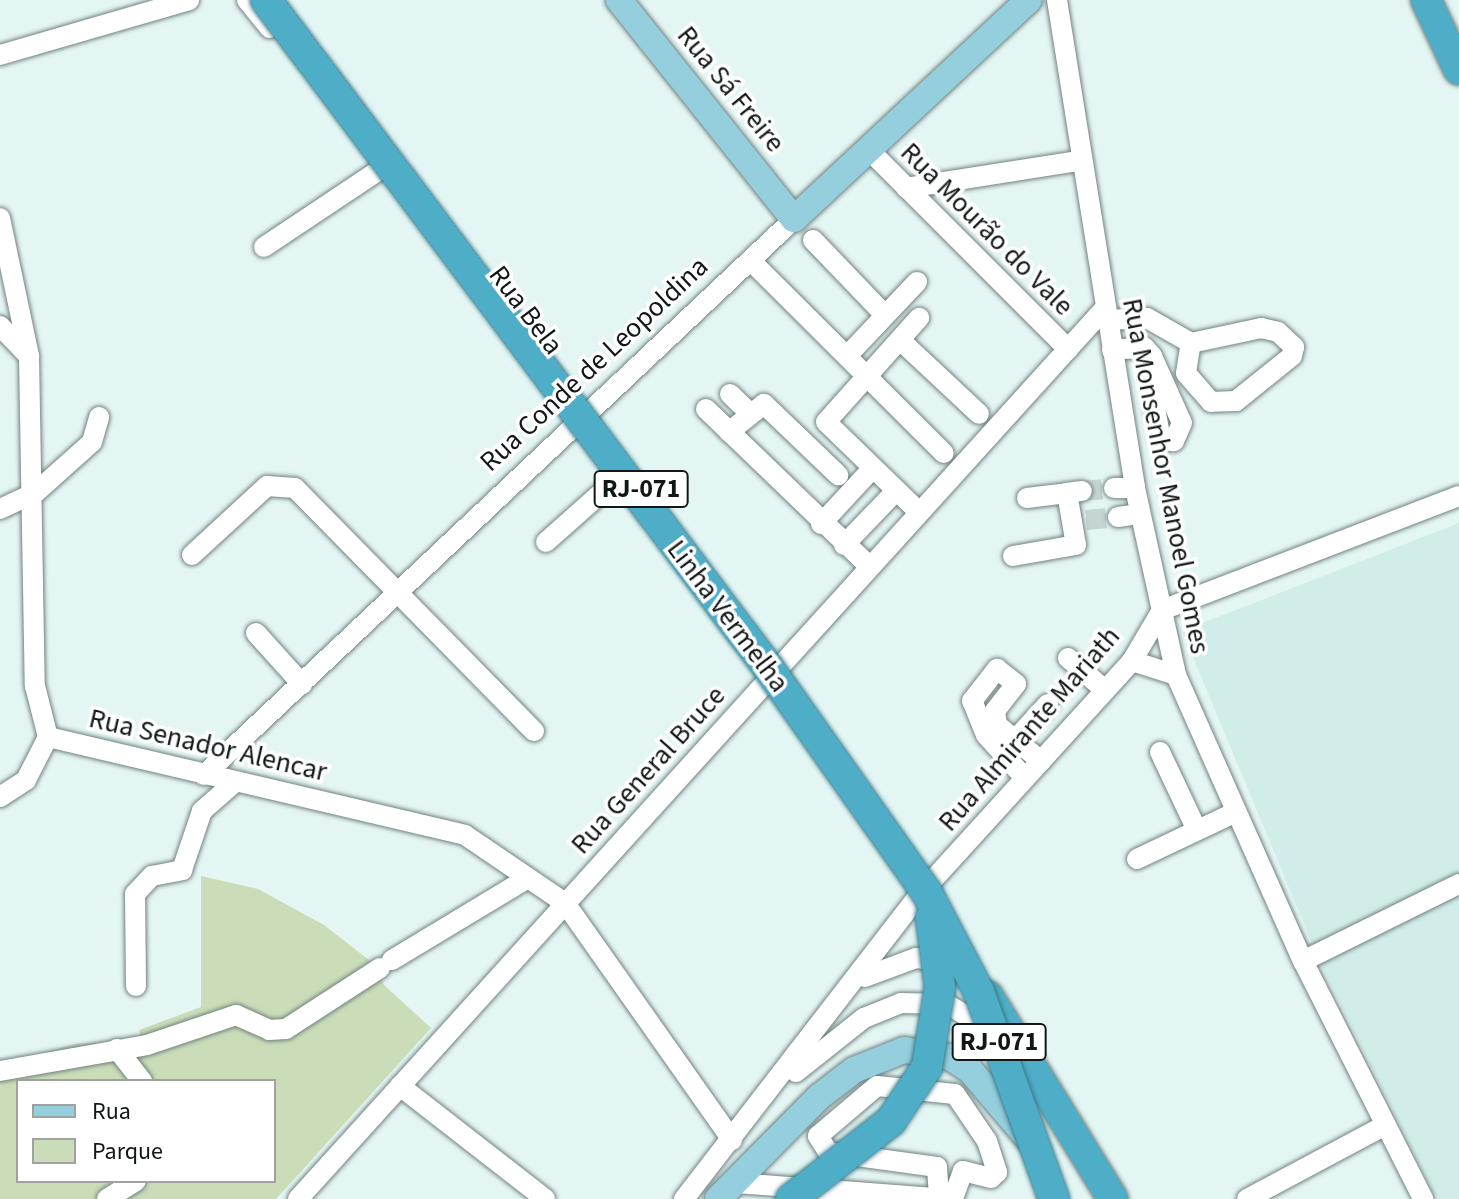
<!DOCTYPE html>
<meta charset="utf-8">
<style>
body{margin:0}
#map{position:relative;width:1459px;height:1199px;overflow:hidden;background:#e4f6f4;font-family:"Source Sans 3",sans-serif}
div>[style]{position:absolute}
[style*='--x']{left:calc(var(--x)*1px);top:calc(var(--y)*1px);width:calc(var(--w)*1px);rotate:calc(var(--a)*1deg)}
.built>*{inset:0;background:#d1edea}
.green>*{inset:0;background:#cbddb8}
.minor-tunnel>*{height:20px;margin-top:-10px;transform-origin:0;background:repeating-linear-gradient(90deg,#c4d5d3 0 20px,transparent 0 30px)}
.roads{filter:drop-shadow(0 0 2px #718280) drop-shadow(0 0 2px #718280)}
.minor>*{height:20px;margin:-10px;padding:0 10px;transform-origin:10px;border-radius:10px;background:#fff}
.major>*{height:26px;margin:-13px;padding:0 13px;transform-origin:13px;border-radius:13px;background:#95cedd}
.highway>*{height:30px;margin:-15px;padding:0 15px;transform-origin:15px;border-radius:15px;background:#4faec7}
.bridges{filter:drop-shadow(0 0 2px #397989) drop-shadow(0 0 2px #397989)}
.highway-bridge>*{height:30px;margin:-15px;padding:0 15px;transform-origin:15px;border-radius:15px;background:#4faec7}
span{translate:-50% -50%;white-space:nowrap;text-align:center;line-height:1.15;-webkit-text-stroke:7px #fff;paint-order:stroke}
.shield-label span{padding:2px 6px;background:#fff;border:2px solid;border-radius:6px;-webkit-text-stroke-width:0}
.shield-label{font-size:26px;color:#111717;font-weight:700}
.street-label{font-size:28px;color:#111717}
.legend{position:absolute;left:16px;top:1079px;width:260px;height:104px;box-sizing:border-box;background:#fff;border:2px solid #a0a2a2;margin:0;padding:10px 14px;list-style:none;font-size:24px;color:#111717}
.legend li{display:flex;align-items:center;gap:16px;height:40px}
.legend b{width:40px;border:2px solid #a0a2a2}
</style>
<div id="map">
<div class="built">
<div style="clip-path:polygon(1459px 523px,1459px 1199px,1437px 1199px,1322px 967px,1182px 631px)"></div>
</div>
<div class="green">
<div style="clip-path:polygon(evenodd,201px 876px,258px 889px,324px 925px,374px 964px,384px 985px,431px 1028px,276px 1199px,0 1199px,0 1066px,75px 1044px,142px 1040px,139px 1030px,201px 1007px,201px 876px,18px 1081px,274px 1081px,274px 1181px,18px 1181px,18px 1081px)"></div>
</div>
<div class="minor-tunnel">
<div style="--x:1082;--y:491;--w:32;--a:-5"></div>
<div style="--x:1086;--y:520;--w:32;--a:-5"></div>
</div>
<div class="roads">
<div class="minor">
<div style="--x:247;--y:0;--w:36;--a:51"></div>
<div style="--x:1057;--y:0;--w:494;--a:80.9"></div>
<div style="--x:1135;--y:488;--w:191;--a:77.6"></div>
<div style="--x:1176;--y:675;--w:313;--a:66.1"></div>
<div style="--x:1303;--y:961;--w:267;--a:63.2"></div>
<div style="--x:0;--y:55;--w:197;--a:-16.2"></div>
<div style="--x:868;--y:149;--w:283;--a:45"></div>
<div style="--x:906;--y:188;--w:175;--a:-8.9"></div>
<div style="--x:0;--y:218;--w:141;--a:78.1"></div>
<div style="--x:29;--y:356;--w:330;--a:89"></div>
<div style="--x:35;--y:686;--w:53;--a:75.7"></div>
<div style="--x:813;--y:240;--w:104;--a:46.2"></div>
<div style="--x:264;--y:247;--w:144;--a:-33.7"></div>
<div style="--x:751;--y:261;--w:272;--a:44.9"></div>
<div style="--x:1107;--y:320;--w:40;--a:-2.9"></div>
<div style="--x:1147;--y:318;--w:51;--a:29.6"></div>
<div style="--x:0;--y:326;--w:42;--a:46"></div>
<div style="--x:1261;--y:328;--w:17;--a:13"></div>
<div style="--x:1278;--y:332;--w:22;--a:43"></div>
<div style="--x:1294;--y:347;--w:9;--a:103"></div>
<div style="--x:1292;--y:356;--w:72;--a:141.2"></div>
<div style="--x:1236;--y:401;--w:25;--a:178"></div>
<div style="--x:1211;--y:402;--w:38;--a:-131"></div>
<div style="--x:1186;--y:373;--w:30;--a:-81"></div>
<div style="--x:1191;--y:343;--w:72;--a:-12.1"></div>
<div style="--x:900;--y:340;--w:108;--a:43.1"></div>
<div style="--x:1112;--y:350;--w:32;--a:-5"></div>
<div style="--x:1144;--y:347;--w:12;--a:48"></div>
<div style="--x:1152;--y:356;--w:73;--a:65.9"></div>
<div style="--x:1182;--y:423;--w:20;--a:114"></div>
<div style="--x:1174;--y:441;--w:13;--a:-176"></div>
<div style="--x:1161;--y:440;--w:49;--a:-100.6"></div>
<div style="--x:847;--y:356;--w:102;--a:-46.6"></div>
<div style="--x:730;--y:394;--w:28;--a:44"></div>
<div style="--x:706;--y:409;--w:226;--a:43.9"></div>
<div style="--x:729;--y:432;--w:45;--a:-38.7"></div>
<div style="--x:764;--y:404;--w:103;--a:43.8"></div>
<div style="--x:1114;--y:488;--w:21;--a:0"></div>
<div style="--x:1027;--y:498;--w:40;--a:-7.1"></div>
<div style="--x:0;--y:509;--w:38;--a:-25"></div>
<div style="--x:35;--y:493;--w:76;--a:-41.8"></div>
<div style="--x:92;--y:442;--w:26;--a:-74"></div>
<div style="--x:919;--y:512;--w:129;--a:-135.9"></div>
<div style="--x:826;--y:422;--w:140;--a:-48.2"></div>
<div style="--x:1118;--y:517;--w:22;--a:-8"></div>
<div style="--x:821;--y:524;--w:74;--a:-47.2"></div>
<div style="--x:546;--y:542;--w:95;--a:-41.6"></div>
<div style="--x:844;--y:545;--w:74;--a:-46.1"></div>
<div style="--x:192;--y:555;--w:102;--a:-42.6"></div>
<div style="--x:267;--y:486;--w:28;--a:4"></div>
<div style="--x:295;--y:488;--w:341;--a:45.5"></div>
<div style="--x:1013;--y:556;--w:64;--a:-9.9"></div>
<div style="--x:1076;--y:545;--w:53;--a:-99.8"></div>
<div style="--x:1067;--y:493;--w:15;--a:-8"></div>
<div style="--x:256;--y:633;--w:69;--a:48"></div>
<div style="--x:1068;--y:658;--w:49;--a:40.9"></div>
<div style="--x:1132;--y:661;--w:46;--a:17.7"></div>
<div style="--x:48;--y:737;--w:428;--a:13.2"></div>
<div style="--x:465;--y:835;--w:121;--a:34.2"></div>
<div style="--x:565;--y:903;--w:290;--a:54.8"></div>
<div style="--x:1015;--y:740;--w:49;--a:-47.5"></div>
<div style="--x:1160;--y:752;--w:84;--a:64.7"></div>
<div style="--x:204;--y:775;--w:811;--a:-43.3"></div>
<div style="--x:1025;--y:778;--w:58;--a:-132.2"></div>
<div style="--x:986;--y:735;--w:37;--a:-112"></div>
<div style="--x:972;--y:701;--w:41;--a:-52"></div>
<div style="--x:997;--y:669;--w:24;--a:38"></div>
<div style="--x:1016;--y:684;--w:34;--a:128"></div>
<div style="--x:995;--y:711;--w:14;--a:82"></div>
<div style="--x:997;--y:725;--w:57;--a:39.3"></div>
<div style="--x:0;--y:797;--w:31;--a:-33"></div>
<div style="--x:26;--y:780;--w:48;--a:-62.9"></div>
<div style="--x:1137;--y:859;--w:107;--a:-25.4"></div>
<div style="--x:392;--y:960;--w:159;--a:-31.1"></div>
<div style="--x:1303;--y:961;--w:174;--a:-26.3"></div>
<div style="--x:865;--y:977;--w:54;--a:-20.4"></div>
<div style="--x:916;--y:958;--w:32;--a:7"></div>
<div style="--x:136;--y:986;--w:92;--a:-90.6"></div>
<div style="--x:135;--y:894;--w:25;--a:-47"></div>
<div style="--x:152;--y:876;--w:31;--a:-11"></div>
<div style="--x:182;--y:870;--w:62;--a:-71.3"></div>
<div style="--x:202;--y:811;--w:44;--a:-41.3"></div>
<div style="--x:117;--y:1049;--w:41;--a:52"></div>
<div style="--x:0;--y:1071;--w:149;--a:-10"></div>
<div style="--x:147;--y:1045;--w:94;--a:-18.6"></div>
<div style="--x:236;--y:1015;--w:36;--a:24"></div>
<div style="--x:269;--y:1030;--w:17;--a:-3"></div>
<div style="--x:286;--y:1029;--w:112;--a:-33"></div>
<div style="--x:796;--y:1072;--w:87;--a:-38.5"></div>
<div style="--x:864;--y:1018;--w:40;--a:-22"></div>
<div style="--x:901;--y:1003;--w:46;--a:1.2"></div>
<div style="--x:947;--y:1004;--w:50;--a:31.2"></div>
<div style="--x:400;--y:1086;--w:184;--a:37.9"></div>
<div style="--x:736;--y:1183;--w:215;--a:4.3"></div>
<div style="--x:939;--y:1196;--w:29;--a:-94"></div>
<div style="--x:937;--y:1167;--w:110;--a:-172.2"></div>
<div style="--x:828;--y:1152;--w:19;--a:-122"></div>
<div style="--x:818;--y:1136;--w:77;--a:-40.3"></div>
<div style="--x:877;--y:1086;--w:78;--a:5.9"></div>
<div style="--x:955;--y:1094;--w:57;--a:55.8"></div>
<div style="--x:987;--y:1141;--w:33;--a:72"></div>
<div style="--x:997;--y:1172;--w:8;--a:135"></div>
<div style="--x:991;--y:1178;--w:29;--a:-166"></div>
<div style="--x:963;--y:1171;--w:30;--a:110"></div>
<div style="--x:107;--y:1199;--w:34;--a:-32"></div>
<div style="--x:298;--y:1199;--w:1202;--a:-47.83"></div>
<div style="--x:684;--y:1199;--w:386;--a:-52.3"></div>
<div style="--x:920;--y:894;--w:315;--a:-47.7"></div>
<div style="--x:1132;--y:661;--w:59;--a:-59.5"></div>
<div style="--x:1162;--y:610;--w:318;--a:-21"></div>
<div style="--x:1247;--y:1199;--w:155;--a:-28.1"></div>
</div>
<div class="major">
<div style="--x:619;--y:0;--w:280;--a:51.4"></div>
<div style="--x:794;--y:219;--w:321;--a:-43"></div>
<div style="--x:718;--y:1199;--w:144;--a:-45.3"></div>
<div style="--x:819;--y:1097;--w:44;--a:-37.6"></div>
<div style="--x:854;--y:1070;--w:54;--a:-21.8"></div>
<div style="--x:904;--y:1050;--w:47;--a:8.7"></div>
<div style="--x:950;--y:1057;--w:24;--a:33"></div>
<div style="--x:970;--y:1070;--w:88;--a:49.6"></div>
</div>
<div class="highway">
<div style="--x:1426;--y:0;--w:77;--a:64.8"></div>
<div style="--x:988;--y:996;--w:238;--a:58.4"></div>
</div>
</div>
<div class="bridges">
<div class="highway-bridge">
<div style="--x:266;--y:0;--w:833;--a:53.05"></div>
<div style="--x:767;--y:666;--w:278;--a:54.8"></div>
<div style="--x:927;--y:893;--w:112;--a:62.3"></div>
<div style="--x:979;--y:992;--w:220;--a:70.1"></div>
<div style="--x:791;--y:1199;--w:127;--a:-38"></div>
<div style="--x:891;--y:1121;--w:65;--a:-56.3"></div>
<div style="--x:927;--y:1067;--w:81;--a:-80.8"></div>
<div style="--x:940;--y:987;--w:70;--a:-97.4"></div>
</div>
</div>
<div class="shield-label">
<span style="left:641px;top:489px">RJ-071</span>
<span style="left:999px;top:1042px">RJ-071</span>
</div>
<div class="street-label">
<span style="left:731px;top:89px;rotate:51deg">Rua Sá Freire</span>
<span style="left:987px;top:229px;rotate:45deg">Rua Mourão do Vale</span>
<span style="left:526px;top:310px;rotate:53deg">Rua Bela</span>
<span style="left:594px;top:364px;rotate:-43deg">Rua Conde de Leopoldina</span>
<span style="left:1166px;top:476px;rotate:79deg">Rua Monsenhor Manoel Gomes</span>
<span style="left:728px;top:616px;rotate:53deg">Linha Vermelha</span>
<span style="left:1029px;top:729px;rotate:-49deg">Rua Almirante Mariath</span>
<span style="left:208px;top:745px;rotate:13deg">Rua Senador Alencar</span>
<span style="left:648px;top:770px;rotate:-48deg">Rua General Bruce</span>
</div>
<ul class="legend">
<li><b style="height:10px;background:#95cedd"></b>Rua</li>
<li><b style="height:22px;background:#cbddb8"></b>Parque</li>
</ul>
</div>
